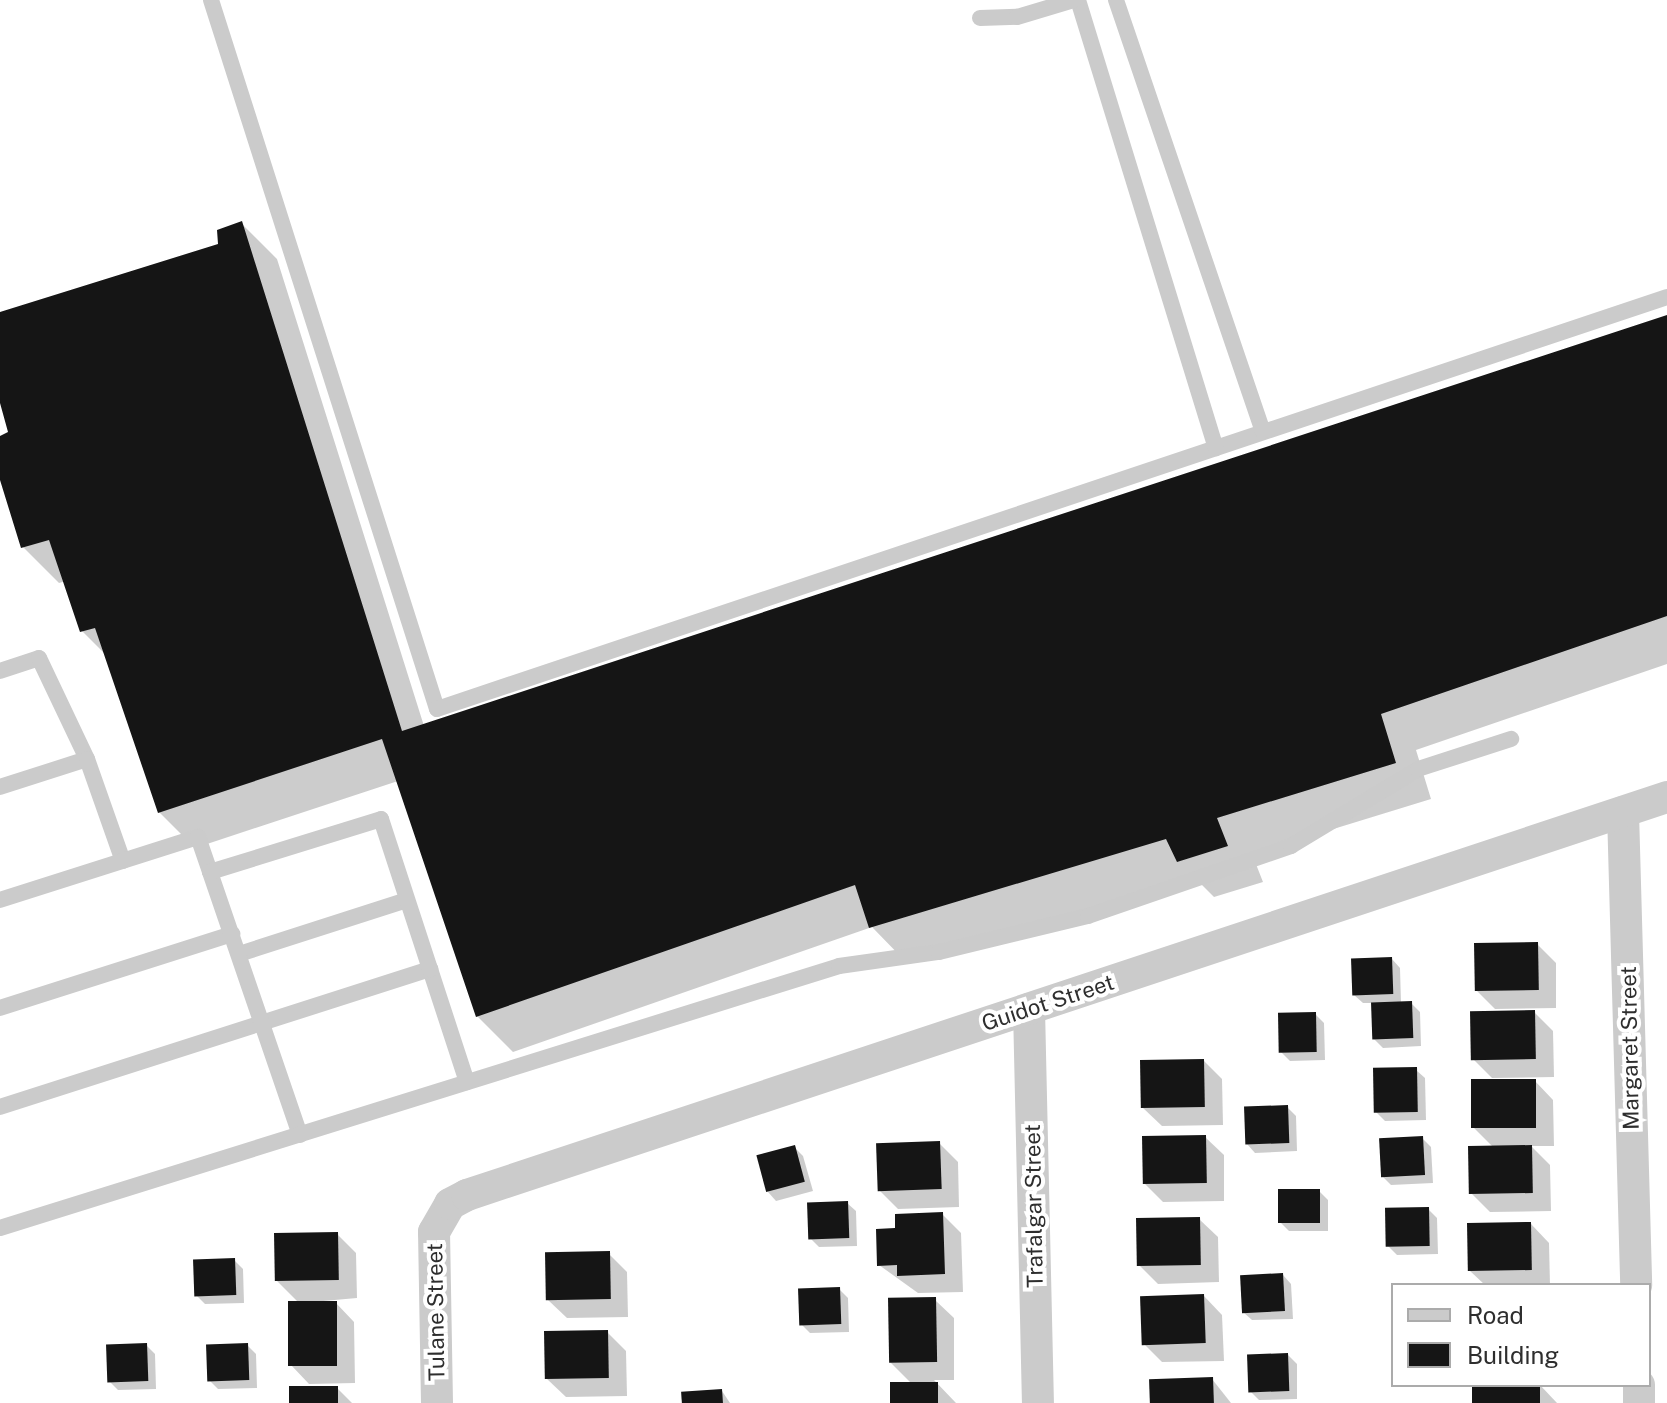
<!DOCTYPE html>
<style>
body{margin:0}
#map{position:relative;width:1667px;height:1403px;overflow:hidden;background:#fff;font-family:"Public Sans",sans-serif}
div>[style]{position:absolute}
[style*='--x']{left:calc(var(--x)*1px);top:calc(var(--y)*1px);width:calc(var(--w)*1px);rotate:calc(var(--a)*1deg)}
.shadow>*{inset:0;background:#0003}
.building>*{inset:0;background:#151515;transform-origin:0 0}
.lane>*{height:16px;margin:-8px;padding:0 8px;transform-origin:8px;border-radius:8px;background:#cbcbcb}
.street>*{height:32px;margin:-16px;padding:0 16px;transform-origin:16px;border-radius:16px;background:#cbcbcb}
span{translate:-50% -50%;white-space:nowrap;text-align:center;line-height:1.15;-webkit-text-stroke:8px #fff;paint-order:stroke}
.street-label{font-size:22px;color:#2e2e2e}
.legend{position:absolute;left:1391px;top:1283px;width:260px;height:104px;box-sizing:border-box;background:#fff;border:2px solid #ababab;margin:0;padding:10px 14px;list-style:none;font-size:24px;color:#2e2e2e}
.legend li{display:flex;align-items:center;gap:16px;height:40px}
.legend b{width:40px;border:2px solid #ababab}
</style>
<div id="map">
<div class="shadow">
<div style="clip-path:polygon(241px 223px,277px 259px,424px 726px,1667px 317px,1667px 664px,1416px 750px,1431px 799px,1252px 854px,1263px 882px,1214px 897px,1194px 877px,907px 963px,872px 927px,513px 1052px,477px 1016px,398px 781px,195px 848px,159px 812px,106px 655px,82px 631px,66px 581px,59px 583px,23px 547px,0 474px,0 438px,11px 433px,0 395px,0 314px,220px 246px)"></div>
<div style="clip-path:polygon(1537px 944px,1556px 963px,1556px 1008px,1495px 1009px,1477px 991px)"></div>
<div style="clip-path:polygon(1392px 959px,1400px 968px,1401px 1003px,1411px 1003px,1420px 1012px,1421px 1046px,1383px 1048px,1374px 1039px,1373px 1003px,1363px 1003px,1354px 995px)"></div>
<div style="clip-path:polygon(1534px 1012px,1553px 1031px,1554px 1077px,1492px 1078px,1473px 1059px)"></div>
<div style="clip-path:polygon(1315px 1014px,1324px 1023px,1325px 1060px,1290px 1061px,1281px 1052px)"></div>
<div style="clip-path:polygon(1204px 1061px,1222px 1079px,1223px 1125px,1162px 1126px,1143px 1108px)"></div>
<div style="clip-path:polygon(1416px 1070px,1425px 1078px,1426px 1120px,1385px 1121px,1376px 1112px)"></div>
<div style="clip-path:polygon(1535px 1081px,1553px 1100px,1554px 1146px,1531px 1146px,1550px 1165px,1551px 1211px,1490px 1212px,1471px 1193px,1493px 1147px,1474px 1128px)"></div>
<div style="clip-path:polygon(1287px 1107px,1296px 1116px,1297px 1151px,1255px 1153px,1247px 1144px)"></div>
<div style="clip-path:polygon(1205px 1137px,1224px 1155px,1224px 1201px,1163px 1202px,1145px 1184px)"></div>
<div style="clip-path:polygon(1423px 1139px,1431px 1147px,1433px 1183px,1391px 1185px,1382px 1176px)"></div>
<div style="clip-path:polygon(939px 1143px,958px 1162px,959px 1207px,898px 1209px,879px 1190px)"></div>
<div style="clip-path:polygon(794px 1147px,803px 1156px,813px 1191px,776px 1201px,768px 1192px)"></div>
<div style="clip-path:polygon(1319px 1191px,1328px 1200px,1328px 1231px,1289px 1231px,1280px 1222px)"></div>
<div style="clip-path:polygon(847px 1203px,856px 1211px,857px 1246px,819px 1247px,810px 1238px)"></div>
<div style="clip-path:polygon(1428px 1209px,1437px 1218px,1438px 1254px,1397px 1255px,1388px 1246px)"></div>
<div style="clip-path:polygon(942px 1214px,961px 1233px,963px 1292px,918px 1293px,879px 1265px,897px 1230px)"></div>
<div style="clip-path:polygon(1199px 1219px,1218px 1237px,1219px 1282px,1158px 1284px,1139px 1265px)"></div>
<div style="clip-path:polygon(1531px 1224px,1549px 1243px,1550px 1285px,1485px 1285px,1470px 1271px)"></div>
<div style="clip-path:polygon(337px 1234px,356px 1253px,357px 1298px,301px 1303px,336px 1303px,354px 1322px,355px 1383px,309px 1384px,291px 1365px,299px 1303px,277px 1281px)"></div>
<div style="clip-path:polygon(609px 1254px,627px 1272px,628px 1317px,567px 1318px,548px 1300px)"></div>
<div style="clip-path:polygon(234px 1260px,243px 1269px,244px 1303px,205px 1304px,196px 1295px)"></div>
<div style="clip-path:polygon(1283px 1275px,1291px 1284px,1293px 1319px,1252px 1320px,1243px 1312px)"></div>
<div style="clip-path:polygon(839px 1289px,848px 1298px,849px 1332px,810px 1333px,801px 1324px)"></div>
<div style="clip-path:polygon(1391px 1291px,1393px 1291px,1393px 1327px,1392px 1326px)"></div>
<div style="clip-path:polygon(1204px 1296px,1222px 1315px,1224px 1361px,1162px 1362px,1143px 1343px)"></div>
<div style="clip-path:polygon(935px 1300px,954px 1318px,954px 1380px,934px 1380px,956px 1403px,892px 1403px,912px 1384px,890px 1362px)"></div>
<div style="clip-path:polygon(607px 1332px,626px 1351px,627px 1396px,566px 1397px,547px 1379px)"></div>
<div style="clip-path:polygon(247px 1345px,256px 1354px,257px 1388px,218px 1389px,209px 1380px)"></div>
<div style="clip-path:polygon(147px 1346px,155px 1354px,156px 1389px,118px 1390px,109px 1381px)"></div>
<div style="clip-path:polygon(1288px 1355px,1297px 1364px,1297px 1399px,1259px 1400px,1250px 1391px)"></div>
<div style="clip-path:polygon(1212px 1379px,1231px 1403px,1151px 1403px)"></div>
<div style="clip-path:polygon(1474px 1385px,1540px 1385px,1557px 1403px,1475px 1403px)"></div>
<div style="clip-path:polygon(337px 1388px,352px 1403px,291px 1403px)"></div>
<div style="clip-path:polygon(722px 1391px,730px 1403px,684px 1403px)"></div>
</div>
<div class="building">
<div style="clip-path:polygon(242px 221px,402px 731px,1667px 315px,1667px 616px,1381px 714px,1396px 763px,1217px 818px,1228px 846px,1177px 862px,1166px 839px,869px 928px,855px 885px,476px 1017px,382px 739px,158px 813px,95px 628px,80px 632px,49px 540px,21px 548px,0 480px,0 436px,8px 432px,0 403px,0 312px,218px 244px,217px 230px)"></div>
<div style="left:1538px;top:942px;width:48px;height:64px;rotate:89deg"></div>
<div style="left:1392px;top:957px;width:37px;height:41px;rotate:88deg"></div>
<div style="left:1412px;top:1001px;width:37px;height:41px;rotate:88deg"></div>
<div style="left:1535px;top:1010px;width:49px;height:65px;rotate:89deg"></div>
<div style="left:1316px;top:1012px;width:40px;height:38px;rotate:89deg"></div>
<div style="left:1204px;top:1059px;width:48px;height:64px;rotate:89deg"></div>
<div style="left:1417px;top:1067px;width:45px;height:44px;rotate:89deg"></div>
<div style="left:1536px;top:1079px;width:49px;height:65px;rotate:90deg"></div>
<div style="left:1288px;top:1105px;width:38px;height:44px;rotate:88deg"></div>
<div style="left:1206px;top:1135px;width:48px;height:64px;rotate:89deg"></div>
<div style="left:1423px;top:1136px;width:39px;height:44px;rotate:87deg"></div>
<div style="left:940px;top:1141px;width:48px;height:64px;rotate:88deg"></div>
<div style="left:795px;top:1145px;width:38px;height:40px;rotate:75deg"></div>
<div style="left:1532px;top:1145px;width:48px;height:64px;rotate:89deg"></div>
<div style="left:1320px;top:1189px;width:34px;height:42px;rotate:90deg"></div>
<div style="left:848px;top:1201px;width:37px;height:41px;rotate:88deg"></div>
<div style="left:1429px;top:1207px;width:39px;height:44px;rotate:89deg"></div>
<div style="clip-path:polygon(943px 1212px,945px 1274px,897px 1276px,897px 1265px,877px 1266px,876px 1229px,895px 1228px,895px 1214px)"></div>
<div style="left:1200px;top:1217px;width:48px;height:64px;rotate:89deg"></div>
<div style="left:1531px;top:1222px;width:48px;height:64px;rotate:89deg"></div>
<div style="left:338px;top:1232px;width:48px;height:64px;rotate:89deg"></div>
<div style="left:610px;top:1251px;width:48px;height:65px;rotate:89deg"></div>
<div style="left:235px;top:1258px;width:37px;height:42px;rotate:88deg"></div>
<div style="left:1283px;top:1273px;width:38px;height:43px;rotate:87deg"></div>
<div style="left:840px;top:1287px;width:37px;height:42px;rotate:88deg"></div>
<div style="left:1204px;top:1294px;width:49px;height:64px;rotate:88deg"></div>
<div style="left:936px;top:1297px;width:65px;height:48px;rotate:89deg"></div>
<div style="left:288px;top:1301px;width:49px;height:65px"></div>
<div style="left:608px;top:1330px;width:48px;height:64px;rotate:89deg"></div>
<div style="left:147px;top:1343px;width:38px;height:41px;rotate:88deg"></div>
<div style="left:248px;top:1343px;width:37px;height:42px;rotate:88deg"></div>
<div style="left:1288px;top:1353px;width:38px;height:41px;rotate:88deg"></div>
<div style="left:1213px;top:1377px;width:26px;height:64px;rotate:88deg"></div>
<div style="left:890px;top:1382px;width:48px;height:21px"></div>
<div style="left:1472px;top:1385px;width:68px;height:18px"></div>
<div style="left:289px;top:1386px;width:49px;height:17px"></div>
<div style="left:722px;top:1389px;width:14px;height:41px;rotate:86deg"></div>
</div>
<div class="lane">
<div style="--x:211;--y:0;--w:744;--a:72.32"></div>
<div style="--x:437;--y:709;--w:1297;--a:-18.52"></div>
<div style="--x:1078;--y:0;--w:469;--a:72.9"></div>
<div style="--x:1116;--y:0;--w:455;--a:71.2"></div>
<div style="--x:980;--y:18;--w:37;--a:-2"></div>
<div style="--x:1017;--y:17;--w:59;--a:-16.6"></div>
<div style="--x:0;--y:671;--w:41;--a:-18.4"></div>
<div style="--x:39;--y:658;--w:112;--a:64.6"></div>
<div style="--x:0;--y:787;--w:91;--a:-17.8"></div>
<div style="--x:87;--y:759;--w:108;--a:70.6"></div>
<div style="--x:0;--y:900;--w:208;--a:-17.7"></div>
<div style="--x:198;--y:837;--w:37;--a:71"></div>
<div style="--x:239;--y:954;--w:176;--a:-17.8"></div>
<div style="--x:0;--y:1008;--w:244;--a:-17.7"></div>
<div style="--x:0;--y:1107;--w:452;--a:-17.8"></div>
<div style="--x:430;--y:969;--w:119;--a:71.9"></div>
<div style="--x:300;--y:1135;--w:278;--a:-108.9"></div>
<div style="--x:210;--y:872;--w:179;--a:-17.2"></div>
<div style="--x:381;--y:819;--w:158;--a:71.9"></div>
<div style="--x:0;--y:1228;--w:879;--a:-17.34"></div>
<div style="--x:839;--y:966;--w:101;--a:-8"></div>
<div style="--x:939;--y:952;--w:153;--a:-13.6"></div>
<div style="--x:1088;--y:916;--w:215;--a:-19"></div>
<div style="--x:1291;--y:846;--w:149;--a:-31.2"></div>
<div style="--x:1418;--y:769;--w:98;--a:-17.9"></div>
</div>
<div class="street">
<div style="--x:1623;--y:812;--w:473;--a:88.4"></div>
<div style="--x:1029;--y:1009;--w:394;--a:88.7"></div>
<div style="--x:1639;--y:1385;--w:18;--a:90"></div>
<div style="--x:437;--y:1403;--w:171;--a:-91"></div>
<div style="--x:434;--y:1232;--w:32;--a:-60"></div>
<div style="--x:450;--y:1204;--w:19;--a:-28"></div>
<div style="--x:467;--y:1195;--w:1264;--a:-18.35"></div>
</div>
<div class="street-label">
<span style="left:1048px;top:1003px;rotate:-18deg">Guidot Street</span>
<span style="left:1630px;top:1048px;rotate:-91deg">Margaret Street</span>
<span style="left:1034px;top:1206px;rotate:-91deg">Trafalgar Street</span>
<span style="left:436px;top:1312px;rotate:-91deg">Tulane Street</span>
</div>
<ul class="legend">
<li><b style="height:10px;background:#cbcbcb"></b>Road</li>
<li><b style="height:22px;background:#151515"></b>Building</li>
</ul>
</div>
